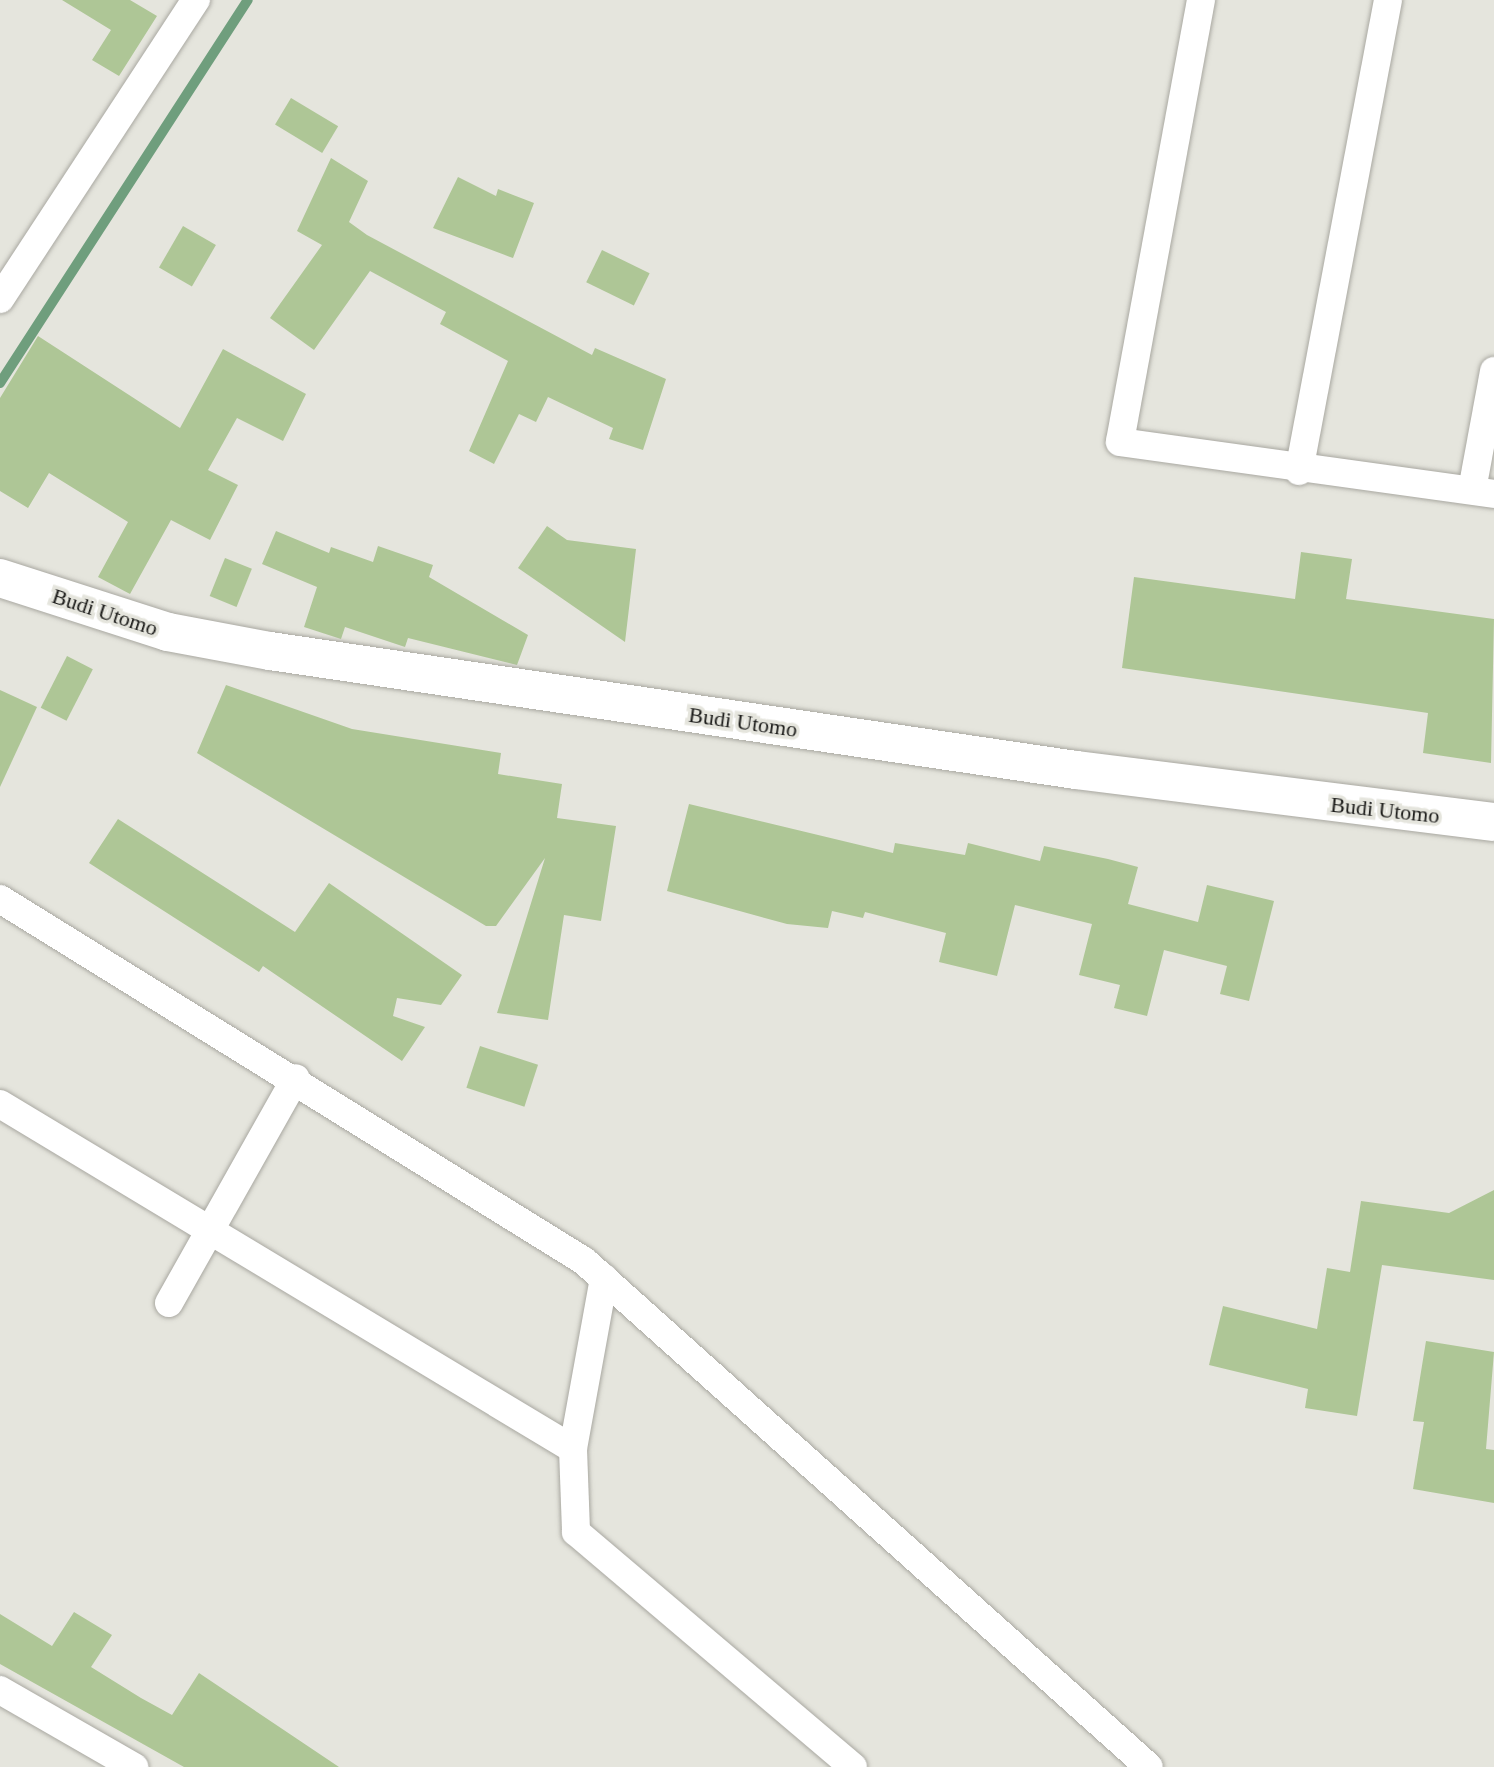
<!DOCTYPE html>
<style>
body{margin:0}
#map{position:relative;width:1494px;height:1767px;overflow:hidden;background:#e5e5dd;font-family:"Times New Roman",serif}
div>[style]{position:absolute}
[style*='--x']{left:calc(var(--x)*1px);top:calc(var(--y)*1px);width:calc(var(--w)*1px);rotate:calc(var(--a)*1deg)}
.stream>*{height:10px;margin:-5px;padding:0 5px;transform-origin:5px;border-radius:5px;background:#6f9e7d}
.building>*{inset:0;background:#aec696;transform-origin:0 0}
.roads{filter:drop-shadow(0 0 2px #a9a8a1) drop-shadow(0 0 2px #a9a8a1)}
.street>*{height:28px;margin:-14px;padding:0 14px;transform-origin:14px;border-radius:14px;background:#fff}
.secondary>*{height:38px;margin:-19px;padding:0 19px;transform-origin:19px;border-radius:19px;background:#fff}
span{translate:-50% -50%;white-space:nowrap;text-align:center;line-height:1.15;-webkit-text-stroke:7px #e5e5dd;paint-order:stroke}
.street-label{font-size:22px;color:#1b1b19}
</style>
<div id="map">
<div class="stream">
<div style="--x:0;--y:383;--w:456;--a:-57.1"></div>
</div>
<div class="building">
<div style="clip-path:polygon(62px 0,130px 0,157px 16px,119px 76px,92px 60px,111px 30px)"></div>
<div style="left:291px;top:98px;width:55px;height:31px;rotate:31deg"></div>
<div style="clip-path:polygon(331px 158px,368px 181px,349px 222px,367px 235px,592px 355px,595px 348px,666px 379px,643px 450px,609px 439px,613px 428px,548px 397px,536px 422px,519px 414px,494px 464px,469px 451px,508px 361px,440px 324px,446px 312px,370px 271px,314px 350px,270px 318px,322px 245px,297px 231px)"></div>
<div style="clip-path:polygon(458px 177px,496px 196px,498px 189px,534px 203px,513px 258px,433px 228px)"></div>
<div style="left:183px;top:226px;width:38px;height:48px;rotate:30deg"></div>
<div style="left:602px;top:250px;width:53px;height:36px;rotate:26deg"></div>
<div style="clip-path:polygon(38px 336px,180px 428px,223px 349px,306px 394px,283px 441px,237px 418px,208px 470px,238px 485px,210px 540px,171px 520px,130px 594px,98px 577px,128px 522px,49px 473px,28px 508px,0 491px,0 398px)"></div>
<div style="clip-path:polygon(547px 526px,567px 540px,636px 549px,625px 642px,518px 568px)"></div>
<div style="clip-path:polygon(276px 531px,329px 553px,331px 547px,373px 562px,378px 546px,433px 565px,429px 577px,528px 635px,517px 665px,408px 638px,405px 647px,345px 627px,341px 639px,304px 627px,317px 587px,262px 564px)"></div>
<div style="clip-path:polygon(1301px 552px,1352px 559px,1346px 599px,1494px 619px,1491px 763px,1423px 753px,1428px 713px,1122px 668px,1134px 577px,1295px 599px)"></div>
<div style="left:225px;top:558px;width:29px;height:41px;rotate:22deg"></div>
<div style="left:67px;top:656px;width:29px;height:58px;rotate:27deg"></div>
<div style="clip-path:polygon(226px 685px,352px 729px,501px 753px,498px 774px,562px 784px,557px 818px,616px 826px,601px 921px,564px 915px,548px 1020px,497px 1013px,545px 858px,496px 926px,486px 926px,197px 753px)"></div>
<div style="clip-path:polygon(0 690px,37px 707px,0 787px)"></div>
<div style="clip-path:polygon(689px 804px,893px 853px,895px 843px,965px 855px,968px 843px,1040px 861px,1044px 846px,1108px 859px,1138px 867px,1128px 904px,1198px 922px,1207px 885px,1274px 901px,1249px 1001px,1220px 994px,1227px 966px,1164px 950px,1147px 1016px,1114px 1008px,1120px 985px,1079px 975px,1092px 924px,1015px 905px,997px 976px,939px 962px,946px 933px,865px 912px,863px 918px,832px 911px,828px 928px,787px 924px,667px 891px)"></div>
<div style="clip-path:polygon(118px 819px,295px 932px,329px 883px,462px 975px,441px 1005px,397px 998px,393px 1016px,425px 1027px,402px 1061px,263px 966px,259px 972px,89px 863px)"></div>
<div style="left:480px;top:1046px;width:61px;height:44px;rotate:18deg"></div>
<div style="clip-path:polygon(1494px 1190px,1494px 1280px,1382px 1265px,1357px 1416px,1305px 1408px,1308px 1389px,1209px 1365px,1223px 1306px,1317px 1329px,1327px 1268px,1350px 1272px,1361px 1201px,1449px 1213px)"></div>
<div style="clip-path:polygon(1426px 1341px,1494px 1352px,1486px 1449px,1494px 1450px,1494px 1503px,1413px 1489px,1424px 1422px,1413px 1421px)"></div>
<div style="clip-path:polygon(74px 1612px,112px 1635px,91px 1667px,141px 1698px,172px 1715px,199px 1673px,339px 1767px,184px 1767px,0 1664px,0 1614px,52px 1646px)"></div>
</div>
<div class="roads">
<div class="street">
<div style="--x:1201;--y:0;--w:449;--a:100.4"></div>
<div style="--x:1120;--y:442;--w:378;--a:7.9"></div>
<div style="--x:0;--y:299;--w:358;--a:-56.8"></div>
<div style="--x:1299;--y:471;--w:479;--a:-79.3"></div>
<div style="--x:1472;--y:490;--w:121;--a:-79.5"></div>
<div style="--x:0;--y:899;--w:687;--a:31.79"></div>
<div style="--x:584;--y:1261;--w:758;--a:41.85"></div>
<div style="--x:0;--y:1104;--w:669;--a:31.05"></div>
<div style="--x:604;--y:1278;--w:174;--a:100.3"></div>
<div style="--x:573;--y:1449;--w:83;--a:87.9"></div>
<div style="--x:576;--y:1532;--w:363;--a:40.3"></div>
<div style="--x:169;--y:1303;--w:258;--a:-60.6"></div>
<div style="--x:0;--y:1690;--w:155;--a:29.9"></div>
</div>
<div class="secondary">
<div style="--x:0;--y:578;--w:176;--a:17.8"></div>
<div style="--x:168;--y:632;--w:104;--a:10.6"></div>
<div style="--x:270;--y:651;--w:815;--a:8.4"></div>
<div style="--x:1076;--y:770;--w:421;--a:7.1"></div>
</div>
</div>
<div class="street-label">
<span style="left:105px;top:612px;rotate:18deg">Budi Utomo</span>
<span style="left:743px;top:722px;rotate:8deg">Budi Utomo</span>
<span style="left:1385px;top:810px;rotate:6deg">Budi Utomo</span>
</div>
</div>
